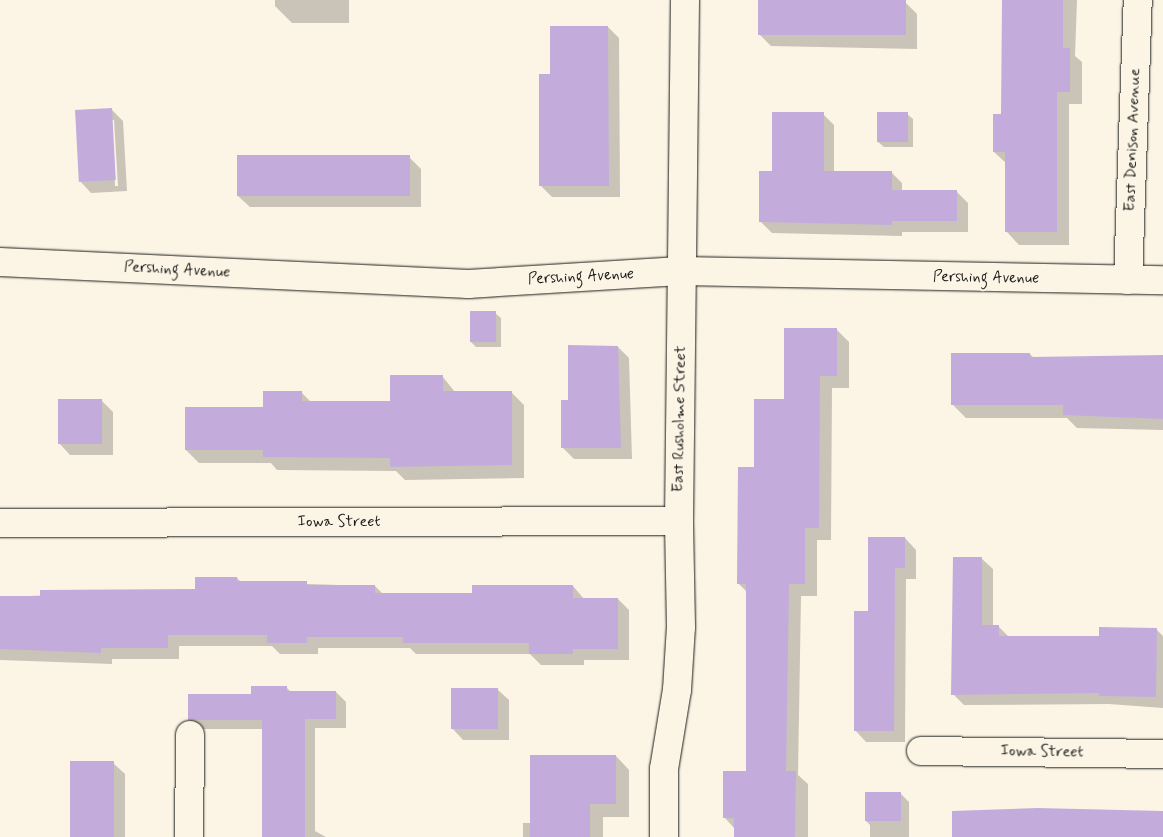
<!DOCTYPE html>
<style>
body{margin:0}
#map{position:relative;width:1163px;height:837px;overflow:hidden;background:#fcf5e5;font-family:Mynerve,sans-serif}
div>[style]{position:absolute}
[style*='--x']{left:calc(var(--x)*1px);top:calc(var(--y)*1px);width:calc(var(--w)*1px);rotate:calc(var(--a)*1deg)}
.shadow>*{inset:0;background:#0003}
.building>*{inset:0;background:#c3acdb;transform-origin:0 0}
.roads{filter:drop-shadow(0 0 1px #1c1c1c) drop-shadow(0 0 1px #1c1c1c)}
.minor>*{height:28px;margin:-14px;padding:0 14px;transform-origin:14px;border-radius:14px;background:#fcf5e5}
span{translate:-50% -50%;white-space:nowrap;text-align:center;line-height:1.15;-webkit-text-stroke:4px #fcf5e5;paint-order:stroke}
.street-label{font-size:16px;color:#1c1c1c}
</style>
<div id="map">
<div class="shadow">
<div style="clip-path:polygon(275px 0,349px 0,349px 23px,292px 23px,275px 6px)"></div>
<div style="clip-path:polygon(760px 0,905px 2px,917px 14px,917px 49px,771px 46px,760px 35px)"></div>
<div style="clip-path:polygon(1003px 0,1077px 0,1075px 56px,1082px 62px,1082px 104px,1069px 104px,1069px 245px,1019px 245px,1007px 232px,1007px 164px,994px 152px,1002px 115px)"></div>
<div style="clip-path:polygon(608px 27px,619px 38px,620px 197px,552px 197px,541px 186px,552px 76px)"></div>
<div style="clip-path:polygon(evenodd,112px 110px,123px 121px,127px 191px,91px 193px,80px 181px,112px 110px,112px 120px,114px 120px,118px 186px,115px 186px,112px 120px)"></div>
<div style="clip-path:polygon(823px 114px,834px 125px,834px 172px,891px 172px,902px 183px,902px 192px,957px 192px,968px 203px,968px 232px,902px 232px,902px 236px,772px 233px,761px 222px,774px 173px)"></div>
<div style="clip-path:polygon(907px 114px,913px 119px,913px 147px,884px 147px,878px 142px)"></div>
<div style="clip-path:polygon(410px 158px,421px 169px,421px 207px,250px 207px,238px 196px)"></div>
<div style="clip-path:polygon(495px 313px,501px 318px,501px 347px,476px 347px,471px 342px)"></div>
<div style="clip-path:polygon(836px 329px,849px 342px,849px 388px,832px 388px,831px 540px,817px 540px,817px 596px,801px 596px,798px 775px,808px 784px,808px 837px,735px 837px,735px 829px,725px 818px,747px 772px,747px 592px,738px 583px,755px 468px,786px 400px)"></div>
<div style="clip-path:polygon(618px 347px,629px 358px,632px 459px,574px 459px,562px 447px,569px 401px)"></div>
<div style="clip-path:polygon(1030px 354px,1034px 358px,1163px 357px,1163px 430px,1077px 428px,1067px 418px,966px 418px,953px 405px)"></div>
<div style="clip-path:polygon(442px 376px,455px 392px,511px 392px,524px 405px,524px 478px,405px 480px,396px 471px,277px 470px,271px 463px,199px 463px,186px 450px,301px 392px,311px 402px,391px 402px)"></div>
<div style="clip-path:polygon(101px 400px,113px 412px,113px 455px,70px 455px,59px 443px)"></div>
<div style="clip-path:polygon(905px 538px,916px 550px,916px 579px,906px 579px,905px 742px,866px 742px,855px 730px,870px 612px)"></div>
<div style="clip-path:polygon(981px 558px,993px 569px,993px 626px,998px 626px,1009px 637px,1101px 637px,1156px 629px,1163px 636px,1163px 708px,1109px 704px,964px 705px,953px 694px)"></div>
<div style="clip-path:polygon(237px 578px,241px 582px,375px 586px,383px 594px,473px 594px,573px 586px,584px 599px,618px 599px,629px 610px,629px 660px,584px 660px,584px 665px,541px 665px,530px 654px,416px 654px,410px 648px,318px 648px,318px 654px,280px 654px,272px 646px,179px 646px,179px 659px,112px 659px,112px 664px,0 660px,0 597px,196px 590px)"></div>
<div style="clip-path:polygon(286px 687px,291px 692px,336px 692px,346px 702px,346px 728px,315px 728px,315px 831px,326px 837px,262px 837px,263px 729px,199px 729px,189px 719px,252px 695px)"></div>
<div style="clip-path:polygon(497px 689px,509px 700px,509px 740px,463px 740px,452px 728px)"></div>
<div style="clip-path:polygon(616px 756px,629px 770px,629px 817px,603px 817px,603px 837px,523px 837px,523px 823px,532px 823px)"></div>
<div style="clip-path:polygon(71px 763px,113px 763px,125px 774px,125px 837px,75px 837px)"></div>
<div style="clip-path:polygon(900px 793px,909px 802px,909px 837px,870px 837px,870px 825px,866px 821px)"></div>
</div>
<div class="building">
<div style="left:758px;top:0;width:148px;height:35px"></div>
<div style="clip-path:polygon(1002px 0,1063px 0,1063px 48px,1070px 48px,1070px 92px,1057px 92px,1057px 232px,1005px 232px,1005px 152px,993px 152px,993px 114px,1001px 114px)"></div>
<div style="clip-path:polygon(550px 26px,608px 26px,609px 186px,539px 186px,539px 74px,550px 74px)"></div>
<div style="left:112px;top:108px;width:72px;height:37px;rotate:87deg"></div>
<div style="clip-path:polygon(772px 112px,824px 112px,824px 171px,892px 171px,892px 190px,957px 190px,957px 221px,892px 221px,892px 225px,759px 222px,759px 171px,772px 171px)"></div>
<div style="left:877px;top:112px;width:31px;height:30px"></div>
<div style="left:237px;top:155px;width:173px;height:41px"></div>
<div style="left:470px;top:311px;width:26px;height:31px"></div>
<div style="clip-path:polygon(784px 328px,837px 328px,837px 376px,820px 376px,819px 528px,805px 528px,805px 584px,789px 584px,786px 771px,796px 771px,795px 837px,734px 837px,734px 818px,723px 818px,723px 771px,746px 771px,746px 584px,737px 584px,738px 467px,754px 467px,754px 399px,784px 399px)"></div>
<div style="clip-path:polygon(568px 345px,618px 346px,621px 448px,561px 448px,561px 400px,568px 400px)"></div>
<div style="clip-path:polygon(951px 353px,1030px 353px,1030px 357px,1163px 355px,1163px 419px,1063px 415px,1063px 405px,951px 405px)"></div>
<div style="clip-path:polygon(390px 375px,443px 375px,443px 391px,512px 391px,512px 465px,390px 467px,390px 458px,263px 457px,263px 450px,185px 450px,185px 407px,263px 407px,263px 391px,302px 391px,302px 401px,390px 401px)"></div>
<div style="left:58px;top:399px;width:44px;height:45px"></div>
<div style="clip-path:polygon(868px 537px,905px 537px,905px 568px,895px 568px,894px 731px,854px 731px,854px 611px,868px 611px)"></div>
<div style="clip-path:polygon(953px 557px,982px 557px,982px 625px,999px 625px,999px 636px,1099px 636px,1099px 627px,1157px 628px,1156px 697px,1099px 696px,1099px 693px,951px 695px)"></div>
<div style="clip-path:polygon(195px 577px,237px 577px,237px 581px,307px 581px,307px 585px,375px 585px,375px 593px,472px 593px,472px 585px,573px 585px,573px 598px,618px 598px,618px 649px,573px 649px,573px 654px,529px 654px,529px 643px,403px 643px,403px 637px,307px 637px,307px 643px,267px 643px,267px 635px,168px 635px,168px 648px,101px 648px,101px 653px,0 649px,0 596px,40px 596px,40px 590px,195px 589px)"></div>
<div style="clip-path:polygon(251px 686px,287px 686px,287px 691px,336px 691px,336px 719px,305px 719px,305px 837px,262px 837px,262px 720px,188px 720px,188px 694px,251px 694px)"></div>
<div style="left:451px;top:688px;width:47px;height:41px"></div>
<div style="clip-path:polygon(530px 755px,616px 755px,616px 804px,590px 804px,590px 837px,530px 837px)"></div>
<div style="left:70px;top:761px;width:44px;height:76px"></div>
<div style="left:865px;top:792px;width:36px;height:29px"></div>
<div style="clip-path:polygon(1037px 808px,1163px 811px,1163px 837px,952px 837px,952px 811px)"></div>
</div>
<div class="roads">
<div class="minor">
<div style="--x:0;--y:262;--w:469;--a:2.7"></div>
<div style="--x:468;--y:284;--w:213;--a:-3.5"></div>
<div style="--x:681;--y:271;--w:482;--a:1.1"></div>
<div style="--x:1128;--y:280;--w:280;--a:-88"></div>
<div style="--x:0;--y:523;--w:679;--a:-0.17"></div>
<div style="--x:921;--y:751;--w:242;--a:0.7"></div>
<div style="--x:189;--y:837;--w:102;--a:-89.4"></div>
<div style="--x:664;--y:837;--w:68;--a:-90"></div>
<div style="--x:664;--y:769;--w:80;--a:-80.7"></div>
<div style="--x:677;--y:690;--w:63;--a:-86.4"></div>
<div style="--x:681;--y:627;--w:106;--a:-91.1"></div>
<div style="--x:679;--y:521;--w:521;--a:-89.34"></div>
</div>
</div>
<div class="street-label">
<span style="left:1133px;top:140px;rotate:-88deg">East Denison Avenue</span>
<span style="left:177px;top:270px;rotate:3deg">Pershing Avenue</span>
<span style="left:581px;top:277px;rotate:-3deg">Pershing Avenue</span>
<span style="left:986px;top:278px;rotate:1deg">Pershing Avenue</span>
<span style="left:680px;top:419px;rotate:-89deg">East Rusholme Street</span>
<span style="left:339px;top:522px">Iowa Street</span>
<span style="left:1042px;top:752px;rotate:1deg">Iowa Street</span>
</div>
</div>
